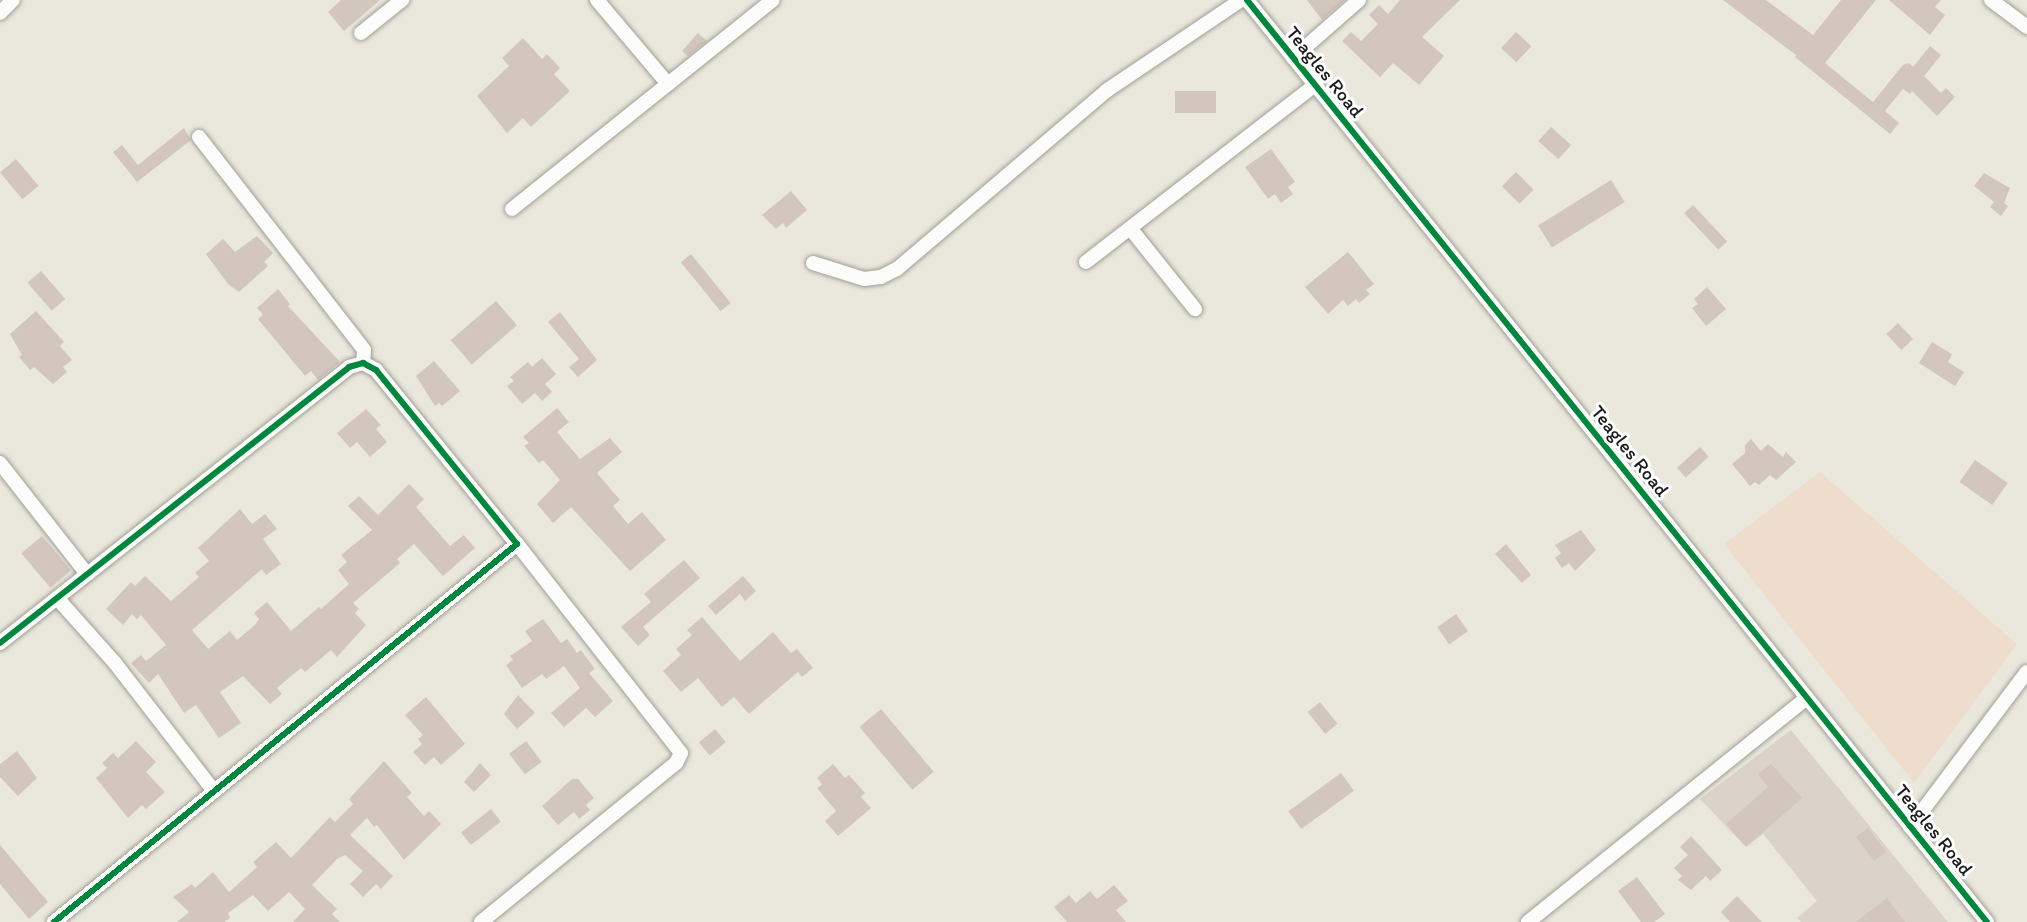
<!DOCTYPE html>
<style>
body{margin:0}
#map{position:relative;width:2027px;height:922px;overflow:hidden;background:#eae8dc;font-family:Itim,sans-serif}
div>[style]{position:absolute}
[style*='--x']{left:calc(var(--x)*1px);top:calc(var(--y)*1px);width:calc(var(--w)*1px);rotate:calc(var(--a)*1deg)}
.built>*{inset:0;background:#edc}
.industrial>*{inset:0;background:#dbd2c9}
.building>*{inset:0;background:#d3c6bf;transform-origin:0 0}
.roads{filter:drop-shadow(0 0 2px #a09f98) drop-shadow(0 0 2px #a09f98)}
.street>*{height:14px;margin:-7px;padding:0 7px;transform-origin:7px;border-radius:7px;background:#fcfcfa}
.cycleway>*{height:6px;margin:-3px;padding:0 3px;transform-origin:3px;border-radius:3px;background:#00873e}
span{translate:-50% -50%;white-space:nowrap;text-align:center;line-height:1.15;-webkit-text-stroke:6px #fff;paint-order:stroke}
.street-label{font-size:20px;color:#1c1c1c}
</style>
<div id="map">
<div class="built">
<div style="clip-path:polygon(1820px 472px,2017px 644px,1914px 783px,1724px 544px)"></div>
</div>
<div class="industrial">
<div style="clip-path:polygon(1791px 730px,1948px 922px,1801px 922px,1797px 918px,1817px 901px,1763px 834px,1746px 847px,1700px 799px)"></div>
</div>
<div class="building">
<div style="clip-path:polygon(341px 0,380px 0,344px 31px,328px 12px)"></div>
<div style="clip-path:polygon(1307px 0,1345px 0,1322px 20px)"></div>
<div style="clip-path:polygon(1400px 0,1460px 0,1422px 37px,1444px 56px,1419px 85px,1393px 63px,1380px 77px,1342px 41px,1351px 32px,1361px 41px,1378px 24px,1369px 15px,1379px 5px,1388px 14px)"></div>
<div style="clip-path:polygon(1723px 0,1766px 0,1813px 35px,1841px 0,1876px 0,1825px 63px,1873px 102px,1903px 65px,1909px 63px,1913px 67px,1930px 46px,1941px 55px,1924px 76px,1941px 93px,1946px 88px,1955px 97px,1937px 116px,1912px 91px,1910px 94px,1903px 89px,1885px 111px,1899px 123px,1890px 134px,1795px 57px,1796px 55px)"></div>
<div style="clip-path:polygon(1889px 0,1941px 0,1935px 7px,1945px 15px,1930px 35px)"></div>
<div style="left:1516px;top:32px;width:21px;height:22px;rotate:43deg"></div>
<div style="clip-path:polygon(698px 33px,707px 41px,688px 56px,682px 51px)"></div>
<div style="clip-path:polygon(523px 38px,542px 59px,547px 54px,560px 68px,554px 74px,570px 91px,531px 127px,523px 118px,507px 133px,477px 96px,509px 66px,502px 58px)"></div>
<div style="left:1216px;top:91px;width:22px;height:41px;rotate:90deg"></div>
<div style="left:1551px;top:127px;width:27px;height:19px;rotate:42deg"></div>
<div style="clip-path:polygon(184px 128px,191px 140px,137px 182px,113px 152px,122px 145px,138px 165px)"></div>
<div style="clip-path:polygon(1271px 149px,1295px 182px,1288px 187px,1293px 194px,1281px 203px,1275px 194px,1268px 199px,1245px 167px)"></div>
<div style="left:16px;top:159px;width:35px;height:21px;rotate:50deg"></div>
<div style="left:1516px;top:172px;width:25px;height:20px;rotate:45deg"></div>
<div style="clip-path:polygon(1984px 173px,2010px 188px,2004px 203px,2008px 206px,2001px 216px,1990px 207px,1994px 202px,1974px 186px)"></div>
<div style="left:1611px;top:180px;width:26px;height:86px;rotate:58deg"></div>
<div style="clip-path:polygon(791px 191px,807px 210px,786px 228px,783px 223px,776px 229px,762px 215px)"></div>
<div style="left:1693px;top:205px;width:50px;height:12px;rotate:47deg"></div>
<div style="clip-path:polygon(257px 236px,273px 253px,264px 262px,268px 266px,239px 292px,228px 284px,206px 254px,223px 239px,235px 252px)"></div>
<div style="clip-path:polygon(1348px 252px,1374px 284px,1366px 290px,1370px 294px,1359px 303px,1356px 299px,1348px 306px,1343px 300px,1328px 314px,1305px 287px)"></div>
<div style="left:691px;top:254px;width:63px;height:13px;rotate:51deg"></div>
<div style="left:41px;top:271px;width:37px;height:18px;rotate:49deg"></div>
<div style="clip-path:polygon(1707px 287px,1726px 309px,1706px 326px,1692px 308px,1698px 304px,1694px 299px)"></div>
<div style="clip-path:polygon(278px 289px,290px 304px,288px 306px,340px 362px,318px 380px,311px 371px,305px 376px,258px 319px,263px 315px,257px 308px)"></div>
<div style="left:496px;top:301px;width:32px;height:60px;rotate:49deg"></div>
<div style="clip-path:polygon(36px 311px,64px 342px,60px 346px,72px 360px,63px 367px,67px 372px,53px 384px,34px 367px,30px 370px,19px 357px,22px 355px,10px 334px)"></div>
<div style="clip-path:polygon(560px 312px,597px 360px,578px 377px,569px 367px,579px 359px,548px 322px)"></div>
<div style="left:1898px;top:323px;width:22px;height:16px;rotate:47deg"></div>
<div style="clip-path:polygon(1932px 342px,1952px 354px,1948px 362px,1964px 372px,1955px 386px,1919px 363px)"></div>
<div style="clip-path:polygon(542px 358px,556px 374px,545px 384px,552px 392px,542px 401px,535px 393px,522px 404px,507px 386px,514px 381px,510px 377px,528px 362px,532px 367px)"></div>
<div style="clip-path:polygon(434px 361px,460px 391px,442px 406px,439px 403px,435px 406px,416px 376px)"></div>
<div style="clip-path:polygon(557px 408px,569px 422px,557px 432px,580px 459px,610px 438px,622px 452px,597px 473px,620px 500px,613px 506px,628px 524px,642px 512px,666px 540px,630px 571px,571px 507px,553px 523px,537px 504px,560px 480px,543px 460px,539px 463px,524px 446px,529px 443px,523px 437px)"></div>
<div style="clip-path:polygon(366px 409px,381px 425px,376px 429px,387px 442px,370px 457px,357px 442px,350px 448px,337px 433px)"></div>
<div style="clip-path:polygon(1751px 439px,1761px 451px,1768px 444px,1783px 457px,1786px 452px,1796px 462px,1776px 480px,1770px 475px,1759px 485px,1755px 482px,1750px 486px,1732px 464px,1745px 453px,1745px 445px)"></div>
<div style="left:1700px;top:447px;width:13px;height:31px;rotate:48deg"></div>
<div style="left:1975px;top:460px;width:40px;height:27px;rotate:35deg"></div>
<div style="clip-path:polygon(409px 484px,424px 499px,416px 507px,450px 546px,464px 535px,475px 548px,443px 576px,414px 544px,397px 559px,400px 563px,353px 603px,359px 609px,355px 613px,366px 625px,337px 657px,331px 650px,305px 672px,301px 668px,277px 688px,282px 694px,270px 704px,243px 676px,220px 692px,241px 723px,219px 738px,196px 705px,184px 713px,158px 674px,149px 683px,131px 663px,141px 655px,146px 661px,166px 645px,141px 615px,137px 619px,132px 614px,123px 625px,106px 609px,131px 582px,135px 586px,145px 576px,171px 601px,199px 577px,195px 573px,209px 561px,198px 548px,240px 509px,252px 524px,265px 514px,277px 529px,263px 539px,281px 564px,266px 575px,262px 569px,192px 630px,208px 649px,230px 631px,237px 640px,255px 625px,259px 619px,254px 613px,267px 602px,291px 631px,319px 607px,321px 609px,349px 584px,338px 570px,347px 562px,341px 555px,372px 530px,348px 506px,359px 496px,378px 515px)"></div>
<div style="clip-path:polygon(1581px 530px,1596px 550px,1575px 571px,1569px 563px,1562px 568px,1555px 558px,1561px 553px,1555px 545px)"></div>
<div style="left:42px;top:536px;width:45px;height:27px;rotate:50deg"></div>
<div style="clip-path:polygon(1506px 544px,1531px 575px,1522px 583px,1495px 554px)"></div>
<div style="clip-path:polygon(684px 560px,700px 578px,643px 627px,650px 635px,638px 646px,621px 627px,651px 602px,644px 594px)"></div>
<div style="clip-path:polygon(743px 576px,756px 591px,745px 601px,740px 594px,716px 615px,708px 606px)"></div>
<div style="left:1456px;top:614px;width:21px;height:23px;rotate:55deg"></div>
<div style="clip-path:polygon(702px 617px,740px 661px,773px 632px,791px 653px,797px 649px,813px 668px,802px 677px,798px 672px,749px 714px,734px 697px,722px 707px,698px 678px,681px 692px,663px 671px,681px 655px,676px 649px,692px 635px,687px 630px)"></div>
<div style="clip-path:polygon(543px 619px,561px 643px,567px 639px,577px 653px,581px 650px,595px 669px,589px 673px,613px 701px,595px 717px,586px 708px,564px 727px,551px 713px,580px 688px,564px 666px,546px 679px,542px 674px,522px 688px,506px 665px,513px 660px,510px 656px,532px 641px,525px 631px)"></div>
<div style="clip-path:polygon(518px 695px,535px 713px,517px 729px,504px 714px)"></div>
<div style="clip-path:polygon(426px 697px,465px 744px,441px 765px,434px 757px,425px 765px,413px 752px,422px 744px,418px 739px,423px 735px,405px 715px)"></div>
<div style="left:1320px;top:702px;width:28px;height:16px;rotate:51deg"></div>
<div style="left:881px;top:709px;width:82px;height:28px;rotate:50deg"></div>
<div style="left:715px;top:729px;width:17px;height:21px;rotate:50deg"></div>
<div style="clip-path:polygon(136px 741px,156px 762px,146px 772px,165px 792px,146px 809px,142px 805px,128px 818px,96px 778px,107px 768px,102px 763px,113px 753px,118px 758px)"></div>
<div style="left:526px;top:741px;width:26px;height:21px;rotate:53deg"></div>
<div style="clip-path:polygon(17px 751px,37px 778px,18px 796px,0 777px,0 764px)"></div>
<div style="clip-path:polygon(384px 761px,412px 793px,407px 797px,424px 816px,429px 811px,441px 824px,404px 860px,377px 825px,374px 827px,367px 818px,350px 835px,393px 876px,381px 889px,376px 884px,363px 897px,350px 884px,363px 871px,345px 855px,337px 859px,312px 885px,337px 909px,332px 914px,340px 922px,293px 922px,305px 909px,289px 892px,268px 911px,253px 895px,228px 913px,230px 918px,224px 922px,177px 922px,189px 912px,173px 897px,192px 884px,195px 888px,213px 872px,229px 892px,257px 867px,253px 862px,276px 842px,291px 858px,330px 817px,335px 822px,353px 804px,349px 799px)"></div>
<div style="clip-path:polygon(480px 763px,491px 775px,474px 792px,464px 782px)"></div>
<div style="clip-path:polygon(833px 764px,845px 778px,849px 775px,865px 793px,861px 797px,871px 808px,838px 836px,825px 821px,836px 811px,817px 788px,822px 784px,817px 778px)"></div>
<div style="clip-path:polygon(1771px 764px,1802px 798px,1746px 847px,1726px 824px,1768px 787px,1758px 774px)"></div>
<div style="left:1341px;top:773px;width:22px;height:65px;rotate:54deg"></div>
<div style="clip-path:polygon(572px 779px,578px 779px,594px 798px,586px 805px,590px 810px,579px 819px,574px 812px,558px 825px,542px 806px)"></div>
<div style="left:491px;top:809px;width:16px;height:38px;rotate:52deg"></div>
<div style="left:1868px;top:828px;width:30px;height:15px;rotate:53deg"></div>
<div style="clip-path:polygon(1691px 836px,1722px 870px,1710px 881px,1706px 876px,1691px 890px,1678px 880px,1682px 876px,1674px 868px,1688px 855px,1680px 847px)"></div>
<div style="clip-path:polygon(0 845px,48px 902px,29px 919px,0 884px)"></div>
<div style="clip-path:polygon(1637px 877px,1665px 914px,1654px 922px,1641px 922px,1618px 891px)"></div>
<div style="clip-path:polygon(1114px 885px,1128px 901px,1116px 910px,1126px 922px,1067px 922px,1054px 907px,1069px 895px,1076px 903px,1090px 891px,1097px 899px)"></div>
<div style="clip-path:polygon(1737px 896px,1762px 922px,1730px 922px,1721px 912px)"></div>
<div style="clip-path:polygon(1887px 898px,1905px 922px,1856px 922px)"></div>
</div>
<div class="roads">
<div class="street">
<div style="--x:597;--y:0;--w:110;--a:49.8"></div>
<div style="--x:668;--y:84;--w:134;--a:-38.7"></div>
<div style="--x:1247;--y:0;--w:1182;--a:51.25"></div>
<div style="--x:1991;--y:0;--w:45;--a:36.9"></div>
<div style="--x:0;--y:13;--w:18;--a:-45"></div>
<div style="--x:361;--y:33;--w:53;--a:-38.8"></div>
<div style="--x:1293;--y:58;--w:88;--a:-41.3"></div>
<div style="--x:199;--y:137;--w:269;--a:52.2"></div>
<div style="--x:364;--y:350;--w:13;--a:94"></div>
<div style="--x:512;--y:209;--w:200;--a:-38.7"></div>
<div style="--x:1130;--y:228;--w:104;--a:51.3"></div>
<div style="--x:1086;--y:262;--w:289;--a:-37.7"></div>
<div style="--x:813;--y:263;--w:53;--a:17.4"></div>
<div style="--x:864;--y:279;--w:17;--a:-7"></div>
<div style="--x:881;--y:277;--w:18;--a:-27"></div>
<div style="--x:897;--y:269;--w:275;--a:-40.4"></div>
<div style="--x:1106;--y:91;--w:163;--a:-34"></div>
<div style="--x:0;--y:463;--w:141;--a:51.9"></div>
<div style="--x:57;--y:598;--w:87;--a:48.3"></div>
<div style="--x:115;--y:663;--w:162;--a:52.3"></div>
<div style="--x:0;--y:643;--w:445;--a:-38.3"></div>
<div style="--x:349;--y:367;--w:15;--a:-16"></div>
<div style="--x:363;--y:363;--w:15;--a:28"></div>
<div style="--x:376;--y:370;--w:224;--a:51"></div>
<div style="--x:517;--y:544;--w:598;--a:140.77"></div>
<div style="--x:1910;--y:827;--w:194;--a:-53"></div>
<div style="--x:481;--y:922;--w:252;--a:-39.2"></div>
<div style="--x:676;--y:763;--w:11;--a:-63"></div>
<div style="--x:681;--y:753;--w:266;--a:-128.1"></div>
<div style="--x:1528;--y:922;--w:358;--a:-38.8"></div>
</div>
</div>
<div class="cycleway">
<div style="--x:1247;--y:0;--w:1182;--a:51.25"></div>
<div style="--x:0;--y:643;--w:445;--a:-38.3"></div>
<div style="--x:349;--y:367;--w:15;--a:-16"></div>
<div style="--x:363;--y:363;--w:15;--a:28"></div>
<div style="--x:376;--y:370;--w:224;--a:51"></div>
<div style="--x:517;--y:544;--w:598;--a:140.77"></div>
</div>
<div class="street-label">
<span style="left:1325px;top:72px;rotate:51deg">Teagles Road</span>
<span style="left:1630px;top:451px;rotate:51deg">Teagles Road</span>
<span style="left:1934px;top:830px;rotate:51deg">Teagles Road</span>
</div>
</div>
